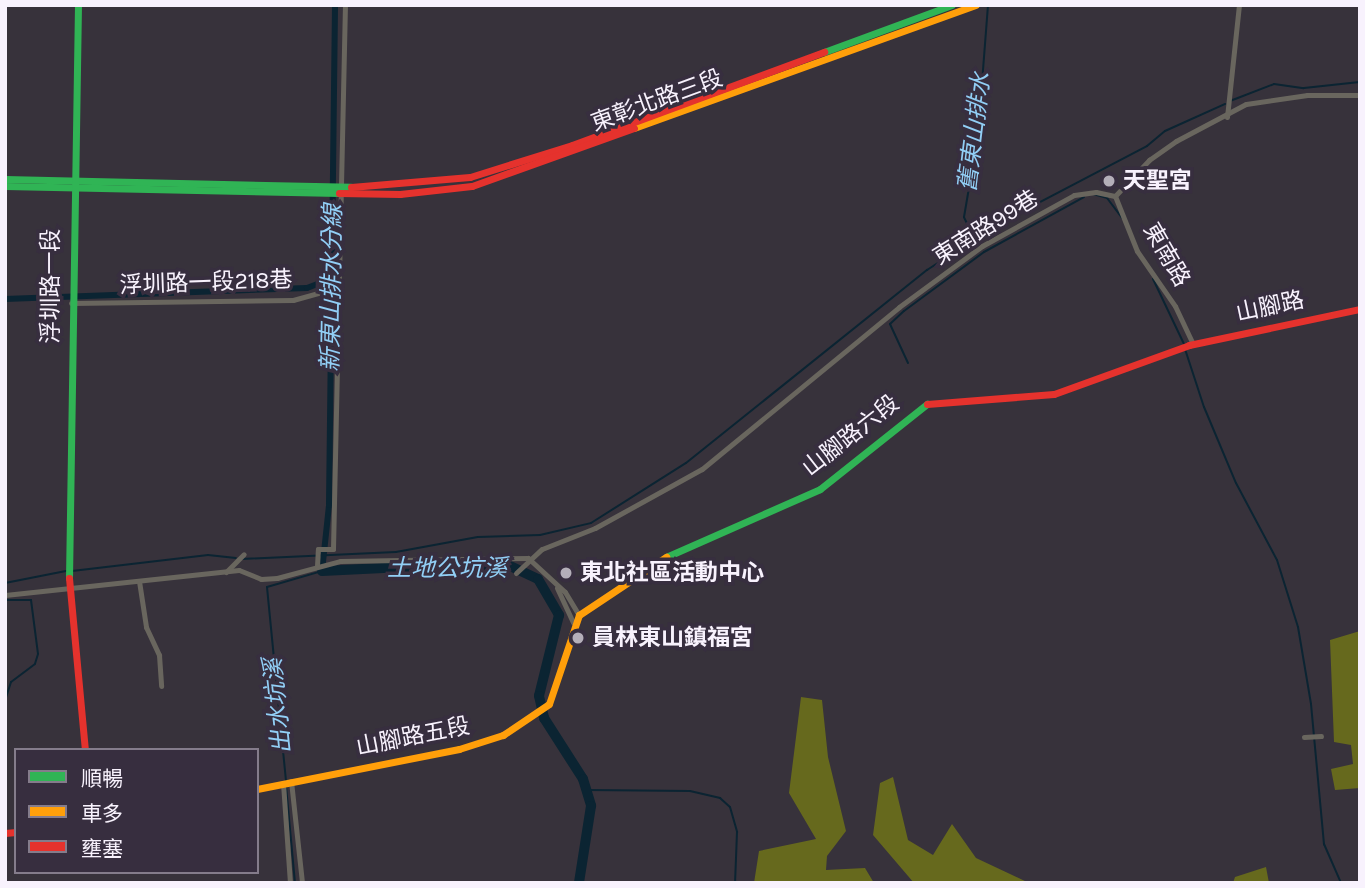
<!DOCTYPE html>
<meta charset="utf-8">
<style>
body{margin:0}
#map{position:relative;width:1365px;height:888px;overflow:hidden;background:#37323b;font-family:Karla,"Noto Sans TC",sans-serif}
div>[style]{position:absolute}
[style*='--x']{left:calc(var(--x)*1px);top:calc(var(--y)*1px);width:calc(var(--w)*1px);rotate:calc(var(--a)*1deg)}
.forest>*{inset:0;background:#66691d}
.stream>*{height:2px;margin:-1px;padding:0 1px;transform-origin:1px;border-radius:1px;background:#0b2432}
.canal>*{height:6px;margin:-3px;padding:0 3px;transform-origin:3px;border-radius:3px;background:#0b2432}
.river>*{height:10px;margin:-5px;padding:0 5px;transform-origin:5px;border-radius:5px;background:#0b2432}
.street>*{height:5px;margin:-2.5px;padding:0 2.5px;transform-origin:2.5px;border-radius:2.5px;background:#69665e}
.fast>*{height:7px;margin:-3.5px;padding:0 3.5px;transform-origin:3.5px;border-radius:3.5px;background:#30b455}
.slow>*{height:7px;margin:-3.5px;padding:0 3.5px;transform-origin:3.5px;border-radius:3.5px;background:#ff9f0a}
.jam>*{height:7px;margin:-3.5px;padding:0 3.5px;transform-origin:3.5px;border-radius:3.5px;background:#e5322d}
.dots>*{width:19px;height:19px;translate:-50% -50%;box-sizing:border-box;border:4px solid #372e3f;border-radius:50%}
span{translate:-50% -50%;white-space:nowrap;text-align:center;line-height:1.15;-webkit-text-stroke:7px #372e3f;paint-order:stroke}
.street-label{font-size:23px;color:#f8f2fd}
.poi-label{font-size:23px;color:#f8f2fd;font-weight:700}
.left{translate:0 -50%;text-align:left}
.water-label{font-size:24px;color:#92cff6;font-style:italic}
.frame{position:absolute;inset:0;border:7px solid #f8f2fd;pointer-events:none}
.legend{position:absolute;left:14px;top:748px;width:245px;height:126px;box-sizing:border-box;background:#372e3f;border:2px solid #847c8b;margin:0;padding:9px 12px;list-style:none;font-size:21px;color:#f8f2fd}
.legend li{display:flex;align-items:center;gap:14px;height:35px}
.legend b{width:35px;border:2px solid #847c8b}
</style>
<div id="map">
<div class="forest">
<div style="clip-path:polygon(1360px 631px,1360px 788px,1335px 790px,1331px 769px,1353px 764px,1351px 745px,1334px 742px,1330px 640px)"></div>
<div style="clip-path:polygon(801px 697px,822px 700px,828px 757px,846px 831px,827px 856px,826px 870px,865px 868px,874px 883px,754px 883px,759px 851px,816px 839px,789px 793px)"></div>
<div style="clip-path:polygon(893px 777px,908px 840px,933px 855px,952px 824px,976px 858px,1027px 882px,914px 883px,873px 835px,880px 783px)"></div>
<div style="clip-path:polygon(1266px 867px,1269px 883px,1233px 883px,1235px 877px)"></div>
</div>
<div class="stream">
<div style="--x:1230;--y:101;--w:47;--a:-21.1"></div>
<div style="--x:1274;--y:84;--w:30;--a:8"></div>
<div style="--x:1304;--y:88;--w:56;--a:-6.1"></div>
<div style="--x:1093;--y:194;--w:15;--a:16"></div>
<div style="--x:1107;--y:198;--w:25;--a:53"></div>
<div style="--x:978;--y:246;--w:32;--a:-116"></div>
<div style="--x:964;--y:217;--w:83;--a:-80.3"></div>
<div style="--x:978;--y:135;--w:130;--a:-85.6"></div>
<div style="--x:1153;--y:279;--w:72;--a:64.5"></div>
<div style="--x:1185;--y:349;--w:61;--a:71.9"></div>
<div style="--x:1204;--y:407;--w:82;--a:67.2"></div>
<div style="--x:1236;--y:483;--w:87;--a:62"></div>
<div style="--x:1277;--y:560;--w:70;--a:72.6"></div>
<div style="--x:1298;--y:627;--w:78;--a:80.4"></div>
<div style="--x:1311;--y:704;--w:141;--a:84.7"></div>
<div style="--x:1324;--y:844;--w:43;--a:66.4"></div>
<div style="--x:908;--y:363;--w:43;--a:-114.8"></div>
<div style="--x:890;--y:324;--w:19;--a:-43"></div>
<div style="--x:904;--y:311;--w:99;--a:-36.4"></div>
<div style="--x:984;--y:252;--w:114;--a:-28.8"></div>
<div style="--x:242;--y:559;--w:154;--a:-2.6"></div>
<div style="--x:396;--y:552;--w:83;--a:-10.4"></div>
<div style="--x:478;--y:537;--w:62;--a:-1.8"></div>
<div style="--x:540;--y:535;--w:52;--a:-13.2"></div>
<div style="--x:591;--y:523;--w:112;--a:-32.3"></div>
<div style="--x:686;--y:463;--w:309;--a:-38.7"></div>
<div style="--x:927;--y:270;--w:85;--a:-32.9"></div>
<div style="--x:998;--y:224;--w:168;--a:-27.6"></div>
<div style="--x:1147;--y:146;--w:23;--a:-40"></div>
<div style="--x:1165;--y:131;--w:66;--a:-24.2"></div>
<div style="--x:72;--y:571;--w:137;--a:-6.7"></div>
<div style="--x:208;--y:555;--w:28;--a:6"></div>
<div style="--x:5;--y:583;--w:62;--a:-11.1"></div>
<div style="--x:5;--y:600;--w:26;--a:0"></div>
<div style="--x:31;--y:600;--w:54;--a:82.6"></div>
<div style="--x:38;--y:654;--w:10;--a:107"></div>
<div style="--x:35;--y:664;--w:30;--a:143"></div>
<div style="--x:11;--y:682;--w:20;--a:108"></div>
<div style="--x:286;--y:781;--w:195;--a:-95.6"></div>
<div style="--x:267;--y:587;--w:57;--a:-16.2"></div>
<div style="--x:286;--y:786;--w:97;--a:84.7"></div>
<div style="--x:588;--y:790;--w:102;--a:0.6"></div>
<div style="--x:690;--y:791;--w:31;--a:13"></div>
<div style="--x:720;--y:798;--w:13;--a:42"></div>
<div style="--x:730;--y:807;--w:26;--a:74"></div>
<div style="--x:737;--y:832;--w:51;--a:92.2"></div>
<div style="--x:5;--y:793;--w:11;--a:90"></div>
</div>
<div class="canal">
<div style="--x:5;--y:299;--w:302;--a:-2.1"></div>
<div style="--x:307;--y:288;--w:25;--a:-21"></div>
<div style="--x:322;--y:571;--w:66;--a:-83.9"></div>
<div style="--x:329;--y:505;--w:500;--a:-89.31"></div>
</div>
<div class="river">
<div style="--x:322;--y:571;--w:102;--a:-2.8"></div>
<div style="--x:424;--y:566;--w:33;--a:7"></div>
<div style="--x:457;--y:570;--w:51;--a:-5.6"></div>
<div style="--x:508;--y:565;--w:33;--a:25"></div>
<div style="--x:538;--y:579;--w:42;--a:59.7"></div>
<div style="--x:559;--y:615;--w:83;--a:103.9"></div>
<div style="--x:539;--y:696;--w:23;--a:77"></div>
<div style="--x:544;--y:718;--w:72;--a:57.4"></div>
<div style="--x:583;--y:779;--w:28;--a:73"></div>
<div style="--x:591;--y:806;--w:78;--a:98.9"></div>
</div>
<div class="street">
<div style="--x:1227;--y:117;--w:113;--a:-83.9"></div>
<div style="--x:1115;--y:196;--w:50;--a:-46.6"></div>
<div style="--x:1149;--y:160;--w:33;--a:-35"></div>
<div style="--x:1176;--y:141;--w:79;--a:-27.9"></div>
<div style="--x:1246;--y:104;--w:62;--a:-8.4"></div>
<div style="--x:1307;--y:95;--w:53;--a:0"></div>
<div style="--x:1115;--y:196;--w:59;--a:68.2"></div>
<div style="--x:1137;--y:251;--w:67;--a:55.4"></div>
<div style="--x:1175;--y:306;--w:42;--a:64.7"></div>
<div style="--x:71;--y:303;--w:222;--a:-0.8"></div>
<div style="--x:293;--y:300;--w:49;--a:-15.5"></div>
<div style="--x:317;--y:566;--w:17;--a:-87"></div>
<div style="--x:318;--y:549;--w:15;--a:0"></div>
<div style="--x:333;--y:549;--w:544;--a:-88.74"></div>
<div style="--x:226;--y:572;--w:25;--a:-45"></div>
<div style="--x:516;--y:573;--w:35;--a:-43"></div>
<div style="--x:542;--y:549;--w:57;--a:-21.6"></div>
<div style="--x:595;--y:528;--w:122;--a:-28.9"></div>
<div style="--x:702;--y:469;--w:255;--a:-39.4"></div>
<div style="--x:899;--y:307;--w:103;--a:-36.3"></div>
<div style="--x:982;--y:246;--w:105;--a:-29"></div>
<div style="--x:1074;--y:195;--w:22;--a:-8"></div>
<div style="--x:1096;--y:192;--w:19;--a:12"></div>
<div style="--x:139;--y:581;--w:47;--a:81.3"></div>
<div style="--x:146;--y:627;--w:31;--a:65"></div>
<div style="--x:159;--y:655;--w:31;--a:86"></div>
<div style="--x:557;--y:588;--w:38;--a:65"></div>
<div style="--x:5;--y:595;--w:235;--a:-6.1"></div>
<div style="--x:239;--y:570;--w:24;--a:22"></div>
<div style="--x:261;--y:579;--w:16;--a:-4"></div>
<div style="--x:277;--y:578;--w:65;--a:-15.1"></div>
<div style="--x:340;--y:561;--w:188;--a:-0.9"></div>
<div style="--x:528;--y:558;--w:50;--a:42.6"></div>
<div style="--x:565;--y:592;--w:27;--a:59"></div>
<div style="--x:1304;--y:737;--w:17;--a:-3"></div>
<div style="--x:291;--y:781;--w:103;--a:83.8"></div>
<div style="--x:283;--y:783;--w:100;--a:86"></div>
</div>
<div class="fast">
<div style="--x:824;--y:52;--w:136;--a:-20.2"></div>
<div style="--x:5;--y:179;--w:346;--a:1.3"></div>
<div style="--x:5;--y:186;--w:334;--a:1.2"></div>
<div style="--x:666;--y:557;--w:168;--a:-23.8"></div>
<div style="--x:820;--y:489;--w:137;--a:-38.5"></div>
<div style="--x:69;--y:578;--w:573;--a:-89.1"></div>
</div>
<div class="slow">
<div style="--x:634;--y:128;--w:363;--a:-19.8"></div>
<div style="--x:257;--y:789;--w:206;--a:-11.2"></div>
<div style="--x:459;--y:749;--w:46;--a:-17.7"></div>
<div style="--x:503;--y:735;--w:55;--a:-34"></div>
<div style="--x:549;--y:704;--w:94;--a:-71.4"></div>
<div style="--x:579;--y:615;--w:105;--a:-33.7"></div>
</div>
<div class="jam">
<div style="--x:351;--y:187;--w:119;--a:-4.8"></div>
<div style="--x:470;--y:177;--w:107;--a:-17.4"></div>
<div style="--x:572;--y:145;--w:269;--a:-20.3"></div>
<div style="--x:339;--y:193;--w:61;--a:0.9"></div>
<div style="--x:400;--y:194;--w:72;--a:-6.3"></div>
<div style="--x:472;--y:186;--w:172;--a:-19.7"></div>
<div style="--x:927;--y:404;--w:127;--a:-4.5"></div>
<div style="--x:1054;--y:394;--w:144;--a:-19.9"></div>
<div style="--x:1189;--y:345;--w:175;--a:-11.9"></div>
<div style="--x:69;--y:578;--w:173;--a:84.7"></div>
<div style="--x:5;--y:833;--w:11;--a:-5"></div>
</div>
<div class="dots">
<div style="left:1109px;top:181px;background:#b4afb9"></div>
<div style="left:566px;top:573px;background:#b4afb9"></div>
<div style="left:578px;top:638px;background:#b4afb9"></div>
</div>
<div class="street-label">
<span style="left:657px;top:101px;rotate:-20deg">東彰北路三段</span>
<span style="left:986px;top:228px;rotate:-32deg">東南路99巷</span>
<span style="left:1166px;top:255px;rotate:60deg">東南路</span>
<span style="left:206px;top:283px;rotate:-2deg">浮圳路一段218巷</span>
<span style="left:51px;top:286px;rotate:-90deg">浮圳路一段</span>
<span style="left:1270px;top:307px;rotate:-12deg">山腳路</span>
<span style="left:851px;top:436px;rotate:-38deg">山腳路六段</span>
<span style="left:413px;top:737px;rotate:-11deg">山腳路五段</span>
</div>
<div class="poi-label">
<span class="left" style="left:1123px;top:181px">天聖宮</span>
<span class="left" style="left:580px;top:573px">東北社區活動中心</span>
<span class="left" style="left:592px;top:638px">員林東山鎮福宮</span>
</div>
<div class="water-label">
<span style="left:975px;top:132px;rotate:-83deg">舊東山排水</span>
<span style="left:332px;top:288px;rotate:-89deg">新東山排水分線</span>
<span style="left:447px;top:569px">土地公坑溪</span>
<span style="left:278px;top:706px;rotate:-96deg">出水坑溪</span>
</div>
<div class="frame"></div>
<ul class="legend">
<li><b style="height:9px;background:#30b455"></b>順暢</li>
<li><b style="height:9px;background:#ff9f0a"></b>車多</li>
<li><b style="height:9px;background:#e5322d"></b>壅塞</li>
</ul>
</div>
